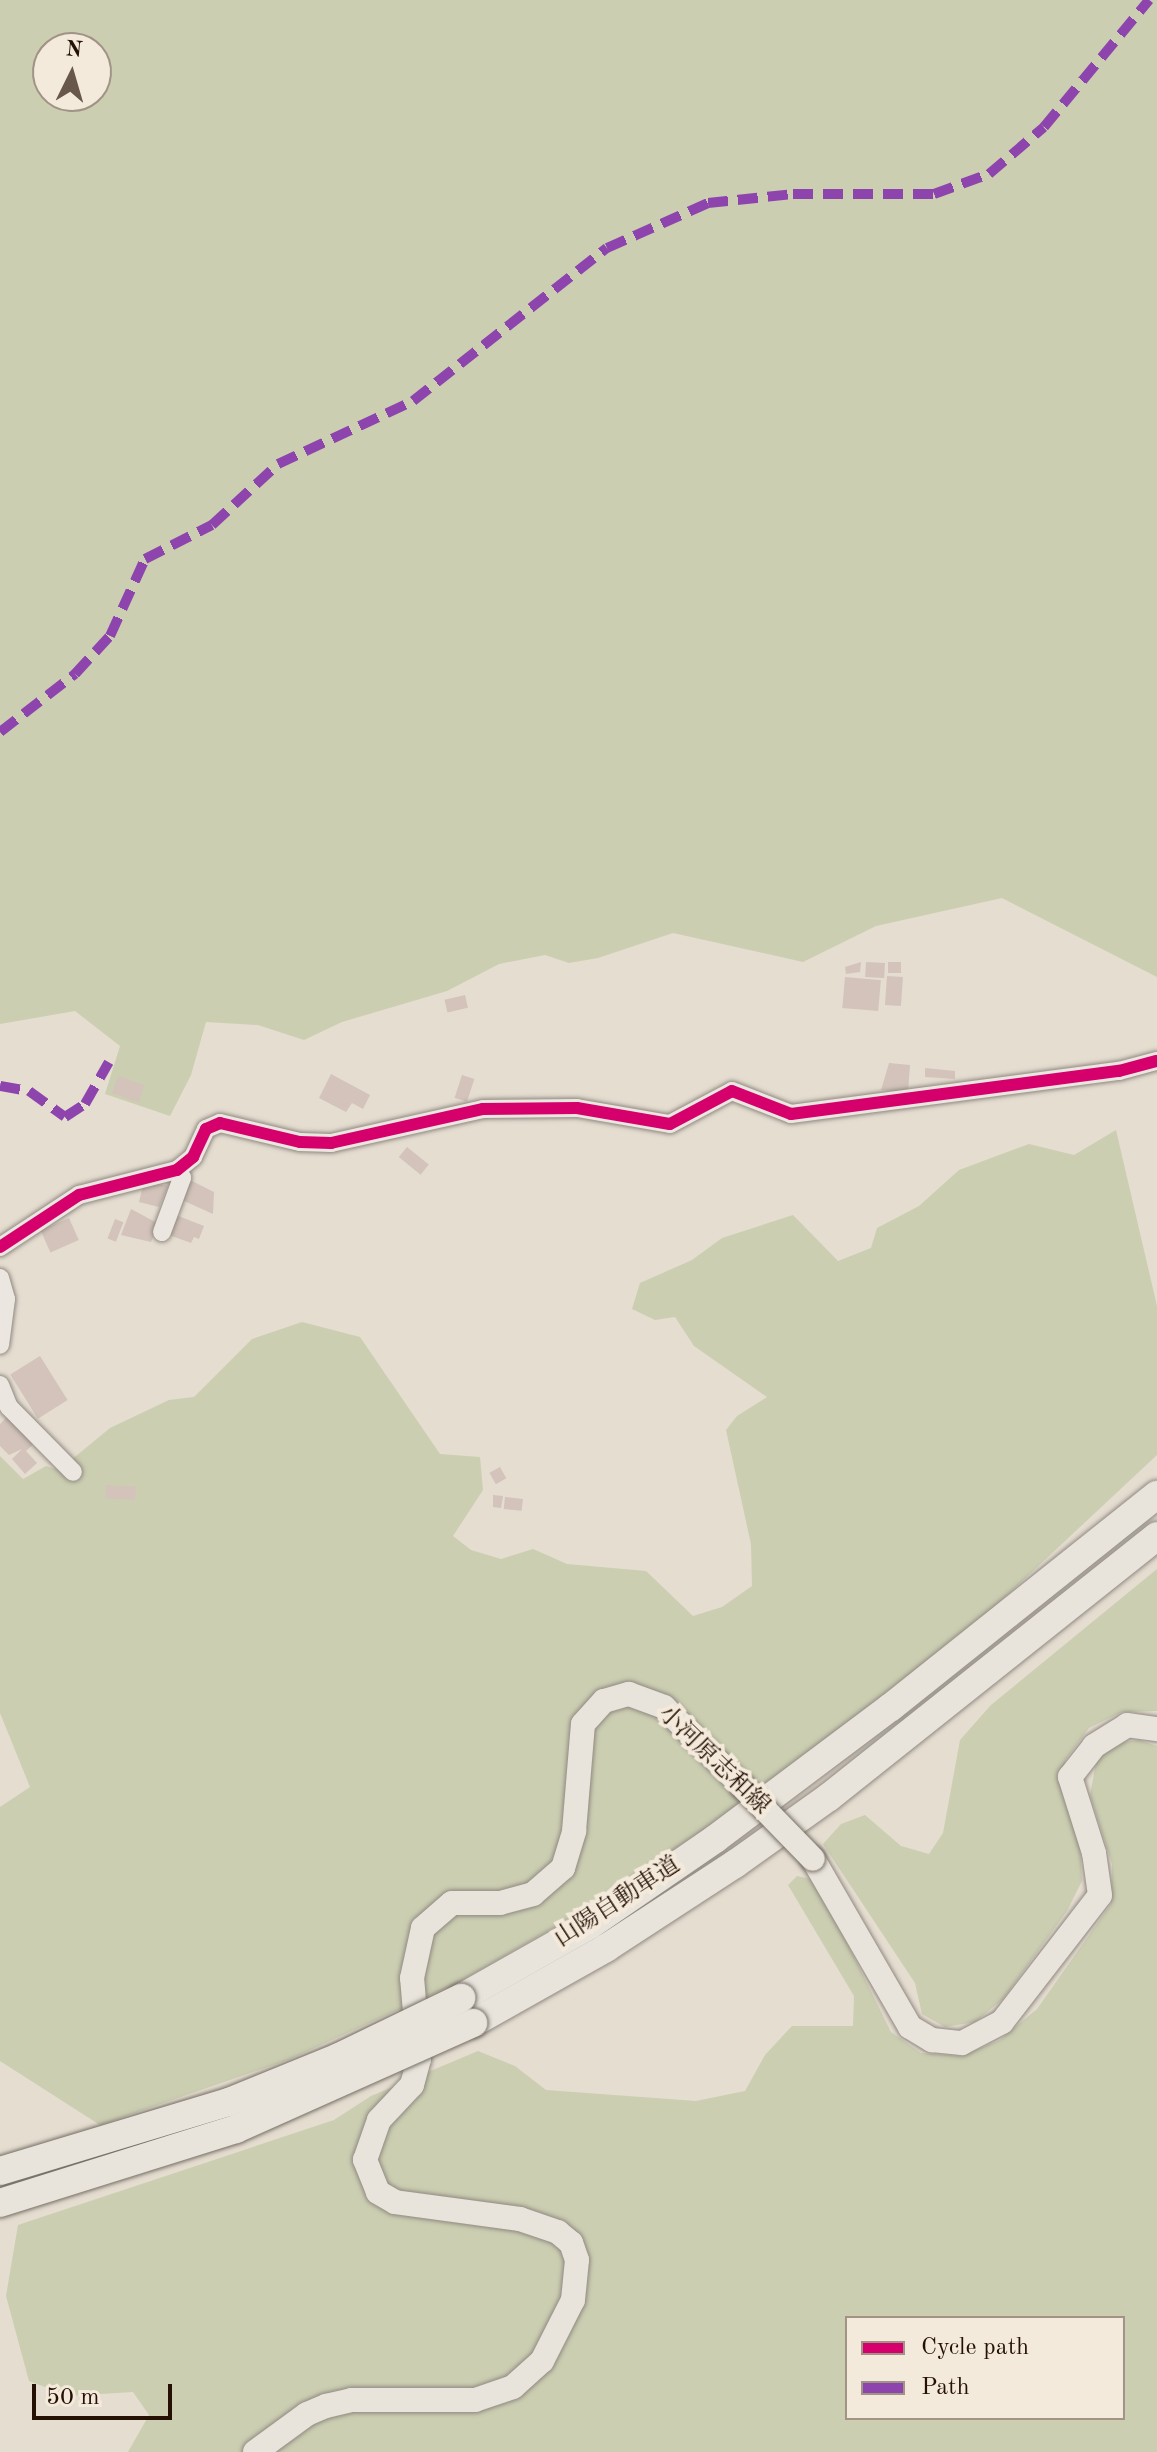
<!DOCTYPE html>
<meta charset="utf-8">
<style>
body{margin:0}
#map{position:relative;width:1157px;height:2452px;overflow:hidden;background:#e5ddd0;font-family:"Old Standard TT","Noto Serif JP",serif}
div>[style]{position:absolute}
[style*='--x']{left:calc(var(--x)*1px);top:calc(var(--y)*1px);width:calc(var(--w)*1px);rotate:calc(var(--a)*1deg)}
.green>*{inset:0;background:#cbceb1}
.building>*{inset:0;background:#d3c3ba;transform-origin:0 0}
.roads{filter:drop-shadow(0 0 2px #908981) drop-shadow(0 0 2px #908981)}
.minor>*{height:18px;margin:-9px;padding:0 9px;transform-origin:9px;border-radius:9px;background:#ebe6e0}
.major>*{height:24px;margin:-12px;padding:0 12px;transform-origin:12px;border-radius:12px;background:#e8e3db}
.highway>*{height:28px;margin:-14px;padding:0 14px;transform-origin:14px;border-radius:14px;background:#e8e3db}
.bridges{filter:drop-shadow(0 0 2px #756e65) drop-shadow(0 0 2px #756e65)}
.major-bridge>*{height:24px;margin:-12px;padding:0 12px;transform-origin:12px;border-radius:12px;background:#e8e3db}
.highway-bridge>*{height:28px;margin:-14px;padding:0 14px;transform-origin:14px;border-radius:14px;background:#e8e3db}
.quiet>*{height:10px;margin-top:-5px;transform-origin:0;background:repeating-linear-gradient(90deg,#8e44ad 0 20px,transparent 0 30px)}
.cycleway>*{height:12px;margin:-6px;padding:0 6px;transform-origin:6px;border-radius:6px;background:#d6006c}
span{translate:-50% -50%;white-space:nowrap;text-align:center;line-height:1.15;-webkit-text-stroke:8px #f4eadb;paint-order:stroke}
.street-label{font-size:24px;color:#241104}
.legend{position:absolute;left:845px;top:2316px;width:280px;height:104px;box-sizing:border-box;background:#f4eadb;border:2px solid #a19385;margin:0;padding:10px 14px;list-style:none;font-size:24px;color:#241104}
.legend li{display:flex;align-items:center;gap:16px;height:40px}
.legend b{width:40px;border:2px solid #a19385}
.north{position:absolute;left:32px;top:32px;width:80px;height:80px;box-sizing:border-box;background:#f4eadb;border:2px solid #a19385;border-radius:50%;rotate:5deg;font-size:22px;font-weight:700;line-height:32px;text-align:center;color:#241104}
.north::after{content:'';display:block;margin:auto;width:28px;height:36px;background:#68584b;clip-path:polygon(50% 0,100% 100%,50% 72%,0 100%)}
.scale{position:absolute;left:32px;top:2384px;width:140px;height:36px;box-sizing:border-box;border:4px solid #241104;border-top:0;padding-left:10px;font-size:24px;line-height:28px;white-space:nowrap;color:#241104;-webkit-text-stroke:6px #f4eadb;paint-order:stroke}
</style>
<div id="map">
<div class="green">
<div style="clip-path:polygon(evenodd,0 0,1157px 0,1157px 977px,1002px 898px,876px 926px,803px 962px,673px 933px,598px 958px,569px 963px,545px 955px,499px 964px,447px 991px,342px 1022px,304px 1040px,258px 1025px,206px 1022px,191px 1075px,170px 1116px,105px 1094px,120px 1046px,75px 1011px,0 1024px,0 0,48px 48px,96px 48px,96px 96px,48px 96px,48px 48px)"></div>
<div style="clip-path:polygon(1116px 1130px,1157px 1306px,1157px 1455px,863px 1730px,614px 1893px,459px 1982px,288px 2060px,100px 2125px,0 2061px,0 1807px,30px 1787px,0 1713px,0 1456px,23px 1479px,46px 1466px,59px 1470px,110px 1428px,169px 1400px,194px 1397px,252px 1339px,302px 1322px,360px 1337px,440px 1454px,480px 1457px,483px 1490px,453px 1536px,471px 1550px,501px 1559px,533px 1549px,567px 1564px,646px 1571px,693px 1616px,722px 1607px,752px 1586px,751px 1544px,726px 1430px,737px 1416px,767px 1397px,694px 1346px,675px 1317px,655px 1320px,632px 1309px,640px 1283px,692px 1260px,722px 1238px,793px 1215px,838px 1261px,871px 1248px,877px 1228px,919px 1206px,959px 1170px,1029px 1144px,1074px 1155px)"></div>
<div style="clip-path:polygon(1157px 1569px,1157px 1711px,1122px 1712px,1089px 1728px,1066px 1759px,1061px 1781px,1080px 1845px,1082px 1881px,1067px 1911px,1003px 1999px,975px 2022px,945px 2027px,922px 2014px,915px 1983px,823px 1844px,841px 1824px,865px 1815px,901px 1846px,929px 1854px,943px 1833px,960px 1740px,991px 1705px)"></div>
<div style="clip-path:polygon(evenodd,1139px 1740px,1157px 1746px,1157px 2452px,128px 2452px,149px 2415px,133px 2392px,69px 2396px,29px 2381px,6px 2296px,18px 2225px,334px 2120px,371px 2096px,478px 2051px,515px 2066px,546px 2090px,696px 2101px,745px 2091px,765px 2055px,792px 2026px,853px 2026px,854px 1996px,788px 1885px,797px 1876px,810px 1879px,829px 1906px,891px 2032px,921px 2053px,962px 2056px,1000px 2040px,1037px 2009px,1111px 1904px,1112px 1864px,1090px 1795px,1096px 1763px,1115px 1743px,1139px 1740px,847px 2318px,1123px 2318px,1123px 2418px,847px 2418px,847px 2318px)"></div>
</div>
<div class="building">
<div style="clip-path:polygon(861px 962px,860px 972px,846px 974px,845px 967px)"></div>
<div style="left:866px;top:962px;width:19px;height:15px;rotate:3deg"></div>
<div style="left:888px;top:962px;width:13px;height:11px"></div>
<div style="left:887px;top:976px;width:16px;height:29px;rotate:4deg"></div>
<div style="left:845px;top:977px;width:36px;height:31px;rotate:5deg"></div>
<div style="left:465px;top:995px;width:13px;height:21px;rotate:77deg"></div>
<div style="clip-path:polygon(889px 1063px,910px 1065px,908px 1092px,881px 1090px)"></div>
<div style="clip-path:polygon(925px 1068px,955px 1071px,955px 1079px,925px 1077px)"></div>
<div style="clip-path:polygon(331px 1074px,370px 1095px,363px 1109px,352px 1103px,346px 1112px,319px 1098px)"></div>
<div style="left:462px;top:1075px;width:13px;height:24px;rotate:18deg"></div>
<div style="left:118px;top:1076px;width:28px;height:18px;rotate:19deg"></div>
<div style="left:407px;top:1147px;width:28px;height:13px;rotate:39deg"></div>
<div style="clip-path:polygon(190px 1180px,214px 1192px,213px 1214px,182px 1200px)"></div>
<div style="clip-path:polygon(144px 1181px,168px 1186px,159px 1207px,139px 1202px)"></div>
<div style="clip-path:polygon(131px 1209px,159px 1224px,151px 1242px,121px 1235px)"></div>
<div style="clip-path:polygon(176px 1215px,204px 1226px,199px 1239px,194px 1237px,191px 1243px,169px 1235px)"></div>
<div style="left:69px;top:1218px;width:24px;height:31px;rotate:66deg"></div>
<div style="left:115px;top:1219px;width:9px;height:21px;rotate:21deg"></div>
<div style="left:40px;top:1356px;width:52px;height:35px;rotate:58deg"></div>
<div style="clip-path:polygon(10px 1414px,36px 1442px,26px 1451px,37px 1463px,25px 1474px,12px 1459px,22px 1449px,9px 1455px,0 1446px,0 1424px)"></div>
<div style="left:500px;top:1467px;width:13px;height:12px;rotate:61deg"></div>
<div style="left:106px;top:1485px;width:30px;height:13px;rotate:4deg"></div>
<div style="clip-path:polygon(493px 1495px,503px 1496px,501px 1508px,493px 1507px)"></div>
<div style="left:505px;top:1497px;width:18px;height:12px;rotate:6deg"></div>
</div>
<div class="roads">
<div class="minor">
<div style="--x:162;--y:1232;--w:58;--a:-69.7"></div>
<div style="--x:182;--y:1178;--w:9;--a:-122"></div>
<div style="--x:0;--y:1247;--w:95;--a:-33.4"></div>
<div style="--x:79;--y:1195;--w:101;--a:-14.3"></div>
<div style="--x:177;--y:1170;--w:21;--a:-39"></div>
<div style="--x:193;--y:1157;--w:31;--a:-65"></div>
<div style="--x:206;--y:1129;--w:15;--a:-23"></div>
<div style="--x:220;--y:1123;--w:82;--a:13.4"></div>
<div style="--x:300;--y:1142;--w:31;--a:2"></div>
<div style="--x:331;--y:1143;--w:156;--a:-12.6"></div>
<div style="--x:483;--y:1109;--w:94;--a:-0.6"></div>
<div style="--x:577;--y:1108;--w:94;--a:9.8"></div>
<div style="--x:670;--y:1124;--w:70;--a:-28"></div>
<div style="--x:732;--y:1091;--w:63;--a:21.3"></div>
<div style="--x:791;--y:1114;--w:331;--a:-7.5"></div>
<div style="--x:1119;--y:1071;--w:39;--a:-15"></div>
<div style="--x:0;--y:1278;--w:22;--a:74"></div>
<div style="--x:6;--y:1299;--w:46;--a:97.4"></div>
<div style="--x:0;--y:1385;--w:24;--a:68"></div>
<div style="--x:9;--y:1407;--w:91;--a:45.4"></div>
</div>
<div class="major">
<div style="--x:813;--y:1859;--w:194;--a:60"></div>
<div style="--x:910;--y:2027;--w:26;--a:31"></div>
<div style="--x:932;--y:2040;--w:30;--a:6"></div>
<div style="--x:962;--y:2043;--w:45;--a:-27.7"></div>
<div style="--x:1002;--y:2022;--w:160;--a:-52.3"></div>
<div style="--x:1100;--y:1895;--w:42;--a:-98.1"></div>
<div style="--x:1094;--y:1853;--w:80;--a:-107.5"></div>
<div style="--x:1070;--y:1777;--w:39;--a:-52"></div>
<div style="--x:1094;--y:1746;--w:39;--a:-32"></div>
<div style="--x:1127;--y:1725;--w:30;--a:8"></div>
<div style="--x:255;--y:2452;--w:64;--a:-36.2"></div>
<div style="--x:307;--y:2414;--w:21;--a:-23"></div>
<div style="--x:326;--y:2406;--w:26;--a:-13"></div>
<div style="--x:351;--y:2400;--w:124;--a:0"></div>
<div style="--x:475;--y:2400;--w:40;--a:-18.9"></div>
<div style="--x:513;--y:2387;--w:39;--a:-42"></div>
<div style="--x:542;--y:2361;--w:68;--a:-63.1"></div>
<div style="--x:573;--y:2300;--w:40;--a:-84.3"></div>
<div style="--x:577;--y:2260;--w:18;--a:-109"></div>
<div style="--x:571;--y:2243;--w:17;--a:-140"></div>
<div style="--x:558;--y:2232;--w:40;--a:-161.1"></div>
<div style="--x:520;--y:2219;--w:126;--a:-172.3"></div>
<div style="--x:395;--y:2202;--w:20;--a:-150"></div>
<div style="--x:378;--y:2192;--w:35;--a:-112"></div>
<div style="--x:365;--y:2160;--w:42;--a:-70.7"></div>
<div style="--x:379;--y:2120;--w:48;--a:-46.7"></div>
<div style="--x:412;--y:2085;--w:27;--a:-75"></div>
<div style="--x:419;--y:2059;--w:81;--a:-94.9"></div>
<div style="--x:412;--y:1978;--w:51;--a:-77.6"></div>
<div style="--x:423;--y:1928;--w:38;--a:-41"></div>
<div style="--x:452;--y:1903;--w:48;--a:0"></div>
<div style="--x:500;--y:1903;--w:34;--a:-15"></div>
<div style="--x:533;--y:1894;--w:40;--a:-41"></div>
<div style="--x:563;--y:1868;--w:39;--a:-73"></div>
<div style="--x:574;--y:1831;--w:107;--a:-85.2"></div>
<div style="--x:583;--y:1724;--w:31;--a:-48"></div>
<div style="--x:604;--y:1701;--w:26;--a:-16"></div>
<div style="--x:629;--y:1694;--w:37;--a:20"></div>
<div style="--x:664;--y:1707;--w:112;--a:45.4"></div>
</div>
<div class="highway">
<div style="--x:461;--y:1998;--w:148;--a:-29.5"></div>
<div style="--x:590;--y:1925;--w:152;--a:-34.5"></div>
<div style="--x:715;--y:1839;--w:220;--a:-36.9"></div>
<div style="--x:891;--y:1707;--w:340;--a:-38.6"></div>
<div style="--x:473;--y:2023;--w:153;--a:-29.4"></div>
<div style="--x:606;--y:1948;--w:154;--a:-33.1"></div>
<div style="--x:735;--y:1864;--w:115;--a:-35.5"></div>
<div style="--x:829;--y:1797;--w:419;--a:-38.5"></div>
</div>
</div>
<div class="bridges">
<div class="major-bridge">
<div style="--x:743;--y:1787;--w:100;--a:45.8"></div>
</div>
<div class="highway-bridge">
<div style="--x:0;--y:2171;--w:239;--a:-16.8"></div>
<div style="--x:229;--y:2102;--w:119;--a:-22.2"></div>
<div style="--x:339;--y:2057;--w:136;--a:-25.8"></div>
<div style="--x:0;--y:2203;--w:247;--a:-17.4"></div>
<div style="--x:236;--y:2129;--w:260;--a:-24.1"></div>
</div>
</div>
<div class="quiet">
<div style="--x:0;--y:732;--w:95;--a:-37.7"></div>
<div style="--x:75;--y:674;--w:52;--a:-47.4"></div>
<div style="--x:110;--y:636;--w:85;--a:-65.6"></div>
<div style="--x:145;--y:559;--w:75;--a:-26.9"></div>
<div style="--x:212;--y:525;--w:90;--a:-42.7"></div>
<div style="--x:278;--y:464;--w:149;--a:-25"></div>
<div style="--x:413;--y:401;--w:247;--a:-38.3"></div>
<div style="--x:607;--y:248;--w:111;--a:-24"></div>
<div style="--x:708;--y:203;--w:85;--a:-6"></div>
<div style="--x:793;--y:194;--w:141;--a:0"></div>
<div style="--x:934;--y:194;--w:59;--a:-20"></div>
<div style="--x:989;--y:174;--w:72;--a:-40.5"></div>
<div style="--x:1044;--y:127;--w:165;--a:-50.4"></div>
<div style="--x:0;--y:1086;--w:29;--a:10"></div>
<div style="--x:29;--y:1091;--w:44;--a:35.8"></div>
<div style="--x:65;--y:1117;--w:24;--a:-33"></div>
<div style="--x:85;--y:1104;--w:48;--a:-60.3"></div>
</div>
<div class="cycleway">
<div style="--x:0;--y:1247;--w:95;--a:-33.4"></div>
<div style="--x:79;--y:1195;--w:101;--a:-14.3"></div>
<div style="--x:177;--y:1170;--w:21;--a:-39"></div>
<div style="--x:193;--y:1157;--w:31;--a:-65"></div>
<div style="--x:206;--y:1129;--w:15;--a:-23"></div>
<div style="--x:220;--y:1123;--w:82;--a:13.4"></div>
<div style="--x:300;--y:1142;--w:31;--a:2"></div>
<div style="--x:331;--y:1143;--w:156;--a:-12.6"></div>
<div style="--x:483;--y:1109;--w:94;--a:-0.6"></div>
<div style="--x:577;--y:1108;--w:94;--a:9.8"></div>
<div style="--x:670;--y:1124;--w:70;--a:-28"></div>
<div style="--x:732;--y:1091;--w:63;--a:21.3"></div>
<div style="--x:791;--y:1114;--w:331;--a:-7.5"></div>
<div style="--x:1119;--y:1071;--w:39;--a:-15"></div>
</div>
<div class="street-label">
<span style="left:713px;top:1761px;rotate:44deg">小河原志和線</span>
<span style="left:618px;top:1903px;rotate:-33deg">山陽自動車道</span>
</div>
<ul class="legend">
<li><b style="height:10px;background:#d6006c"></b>Cycle path</li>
<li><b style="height:10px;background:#8e44ad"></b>Path</li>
</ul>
<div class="north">N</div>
<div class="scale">50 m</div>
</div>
